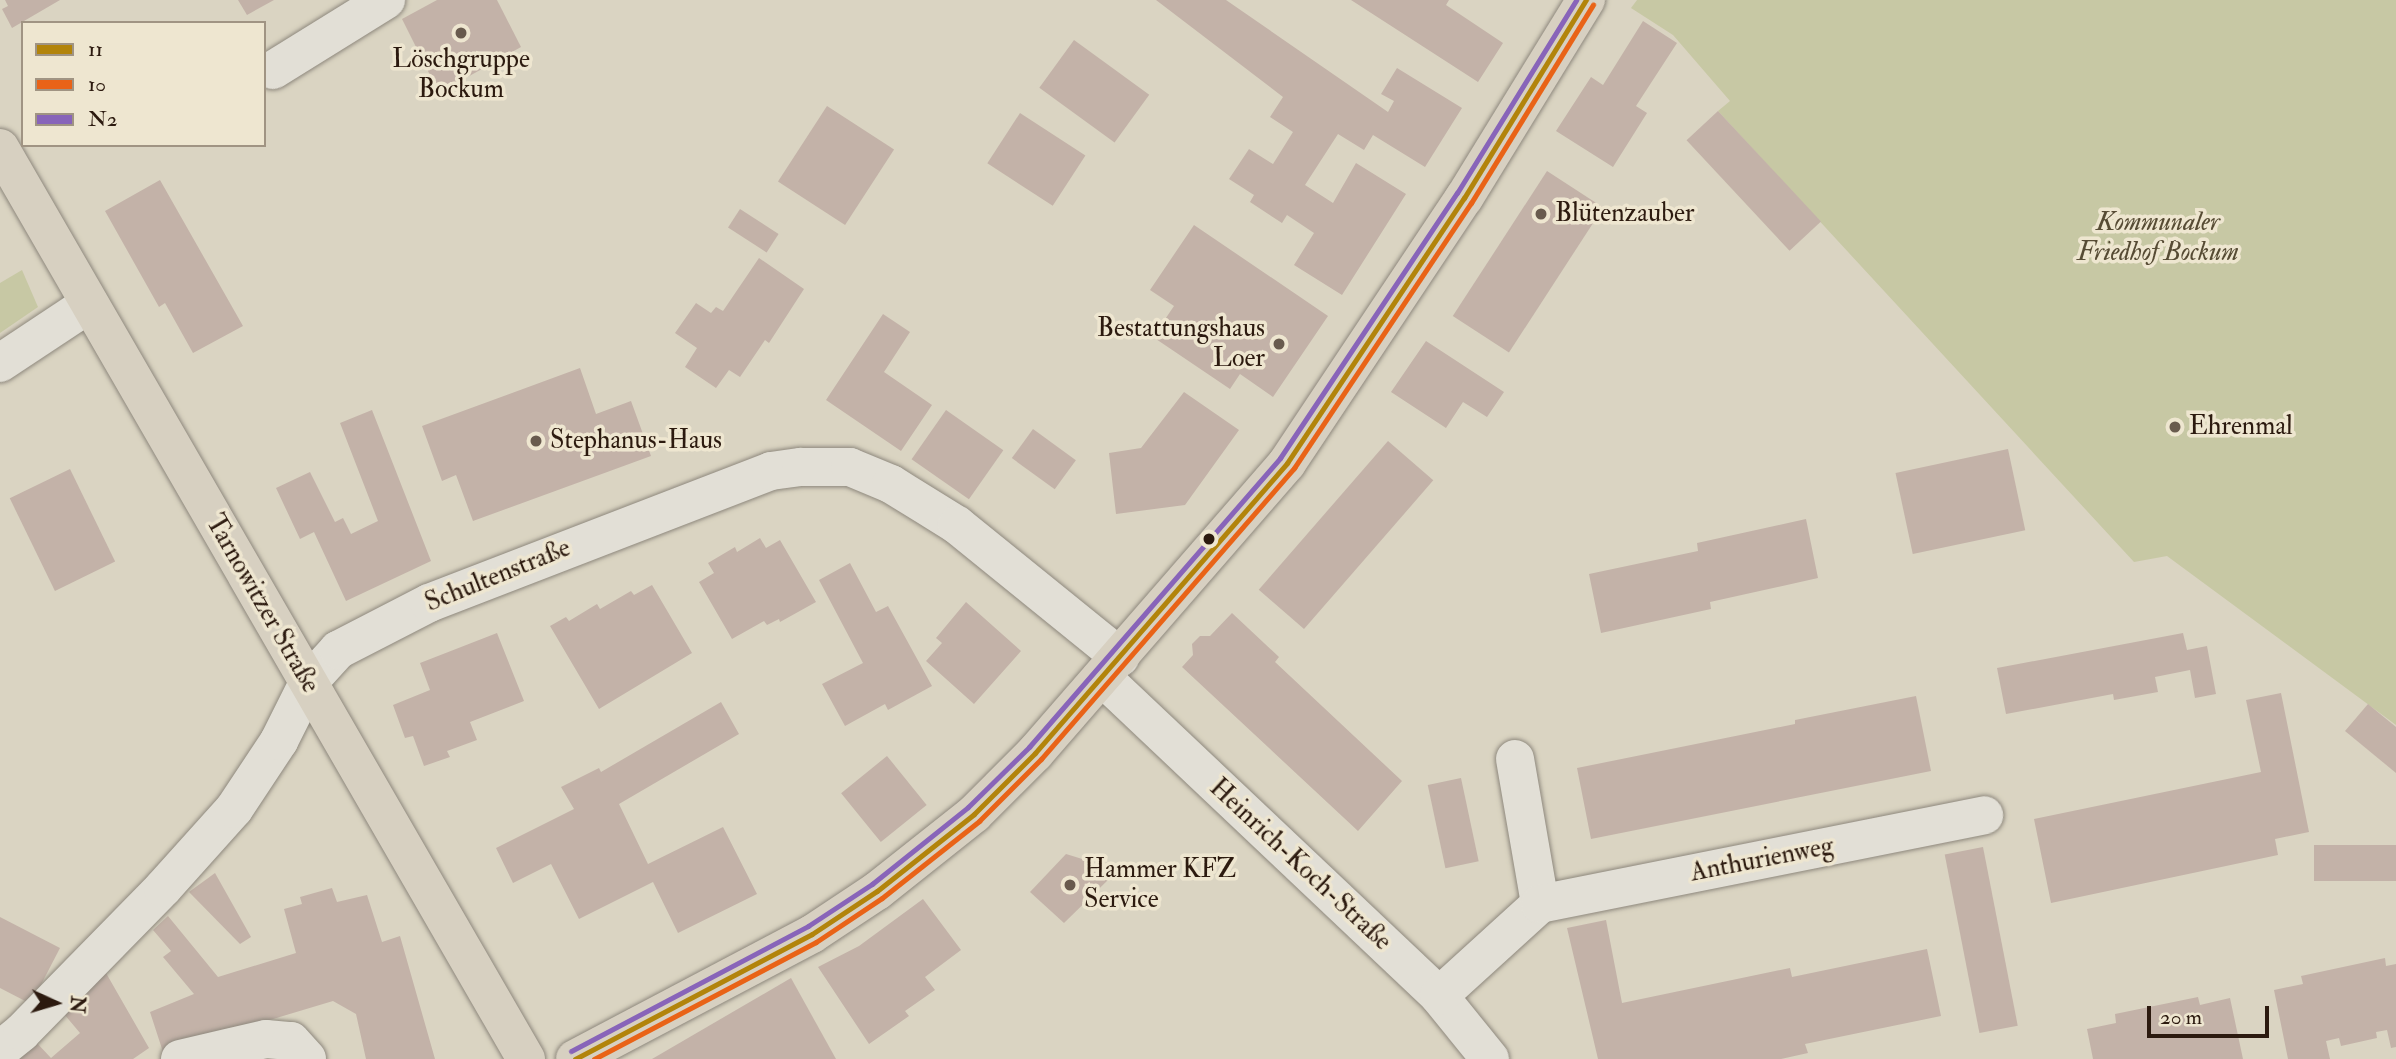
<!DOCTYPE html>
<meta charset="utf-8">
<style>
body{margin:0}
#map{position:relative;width:2396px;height:1059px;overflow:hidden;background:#dad4c2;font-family:"IM FELL Double Pica",serif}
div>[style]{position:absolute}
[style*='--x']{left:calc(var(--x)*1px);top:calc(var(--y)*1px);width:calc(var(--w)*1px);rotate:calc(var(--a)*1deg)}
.green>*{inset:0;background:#c7c8a4}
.building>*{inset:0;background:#c3b2a8;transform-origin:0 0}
.roads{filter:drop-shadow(0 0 2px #8e887d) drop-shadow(0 0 2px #8e887d)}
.minor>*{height:38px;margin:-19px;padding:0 19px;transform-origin:19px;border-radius:19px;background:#e2dfd6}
.major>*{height:38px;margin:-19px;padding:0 19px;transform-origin:19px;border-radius:19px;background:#d7d0c1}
.bus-1>*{height:5px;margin:-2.5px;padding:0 2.5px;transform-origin:2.5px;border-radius:2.5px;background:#b2840b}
.bus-2>*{height:5px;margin:-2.5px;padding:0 2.5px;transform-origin:2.5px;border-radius:2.5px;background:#e96317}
.bus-3>*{height:5px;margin:-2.5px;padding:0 2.5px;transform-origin:2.5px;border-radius:2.5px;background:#8864b9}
.dots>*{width:19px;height:19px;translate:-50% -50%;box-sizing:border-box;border:4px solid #eee6d0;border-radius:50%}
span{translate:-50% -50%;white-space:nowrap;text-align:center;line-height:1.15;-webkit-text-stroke:7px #eee6d0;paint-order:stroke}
.poi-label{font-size:26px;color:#2c1a0f}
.left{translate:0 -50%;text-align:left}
.right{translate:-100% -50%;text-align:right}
.park-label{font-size:26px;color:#564b34;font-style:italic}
.street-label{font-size:26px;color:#2c1a0f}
.legend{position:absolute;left:21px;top:21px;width:245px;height:126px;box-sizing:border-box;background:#eee6d0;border:2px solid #a09483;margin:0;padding:9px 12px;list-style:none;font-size:21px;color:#2c1a0f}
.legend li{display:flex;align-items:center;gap:14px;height:35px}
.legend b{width:35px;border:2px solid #a09483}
.north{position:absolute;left:21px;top:968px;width:70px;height:70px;-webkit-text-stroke:5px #eee6d0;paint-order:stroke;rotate:94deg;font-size:19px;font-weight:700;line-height:28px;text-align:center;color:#2c1a0f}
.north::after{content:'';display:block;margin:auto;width:24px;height:32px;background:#2c1a0f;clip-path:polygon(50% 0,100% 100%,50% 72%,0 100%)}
.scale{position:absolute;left:2147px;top:1006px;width:122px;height:32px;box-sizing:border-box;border:4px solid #2c1a0f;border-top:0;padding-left:9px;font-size:21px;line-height:24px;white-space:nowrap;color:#2c1a0f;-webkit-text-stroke:5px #eee6d0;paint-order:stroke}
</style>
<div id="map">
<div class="green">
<div style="clip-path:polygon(1637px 0,2396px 0,2396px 725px,2167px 556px,2134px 562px,1718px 111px,1730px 101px,1673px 35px,1631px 8px)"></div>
<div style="clip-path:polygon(22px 270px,38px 307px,0 333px,0 283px)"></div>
</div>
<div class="building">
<div style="clip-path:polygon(5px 0,60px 0,12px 28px,2px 9px,8px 6px)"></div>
<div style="clip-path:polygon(238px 0,274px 0,247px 15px)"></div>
<div style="clip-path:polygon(437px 0,497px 0,521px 47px,439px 93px,402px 19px)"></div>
<div style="clip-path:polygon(1156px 0,1226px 0,1388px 112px,1394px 101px,1381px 94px,1397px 68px,1462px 108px,1425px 167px,1373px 135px,1364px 150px,1338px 134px,1305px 185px,1333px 203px,1356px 163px,1406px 194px,1342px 295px,1294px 265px,1314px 233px,1287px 215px,1282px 223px,1250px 202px,1254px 195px,1229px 179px,1249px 149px,1273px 164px,1293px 132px,1270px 117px,1283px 97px)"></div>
<div style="clip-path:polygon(1351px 0,1449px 0,1446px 5px,1503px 43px,1478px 82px)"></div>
<div style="clip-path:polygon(1643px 21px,1677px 43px,1636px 106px,1647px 113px,1613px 167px,1556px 131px,1591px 77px,1603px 85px)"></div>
<div style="left:1074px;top:40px;width:93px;height:59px;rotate:36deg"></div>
<div style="left:827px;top:106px;width:80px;height:90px;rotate:33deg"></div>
<div style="left:1718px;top:111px;width:151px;height:43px;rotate:47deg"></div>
<div style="left:1020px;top:113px;width:78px;height:60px;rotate:33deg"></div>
<div style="left:1547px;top:171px;width:67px;height:173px;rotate:33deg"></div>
<div style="clip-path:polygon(160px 180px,243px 326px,193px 353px,165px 303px,159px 307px,105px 211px)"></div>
<div style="left:740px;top:209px;width:46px;height:22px;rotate:33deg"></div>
<div style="clip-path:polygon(1194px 225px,1328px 316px,1273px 397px,1240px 374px,1230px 389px,1153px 337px,1174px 306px,1150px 290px)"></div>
<div style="clip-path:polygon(759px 258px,804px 289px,769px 343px,765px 340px,740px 377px,729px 370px,716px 388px,685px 367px,697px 348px,675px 333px,696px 303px,711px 313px,716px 307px,723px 311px)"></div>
<div style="clip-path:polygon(883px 314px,910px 332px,884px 372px,932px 405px,901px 451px,826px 400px)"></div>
<div style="clip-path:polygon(1426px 341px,1504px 392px,1487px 417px,1463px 402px,1446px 428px,1391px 392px)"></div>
<div style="clip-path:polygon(580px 368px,596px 414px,631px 401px,651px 456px,473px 521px,456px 475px,442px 481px,422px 426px)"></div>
<div style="clip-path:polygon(1184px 392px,1239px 430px,1185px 505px,1116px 514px,1109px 453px,1141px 448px)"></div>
<div style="clip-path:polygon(372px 410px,431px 561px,346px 601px,314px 532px,300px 539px,276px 488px,310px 472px,335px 522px,343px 518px,351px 534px,378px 521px,340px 423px)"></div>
<div style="left:946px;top:410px;width:70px;height:60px;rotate:35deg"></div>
<div style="left:1033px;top:429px;width:53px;height:36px;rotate:36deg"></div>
<div style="left:1388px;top:441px;width:60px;height:197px;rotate:41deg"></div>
<div style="left:2008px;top:449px;width:83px;height:115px;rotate:78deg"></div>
<div style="left:70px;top:469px;width:103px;height:67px;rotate:64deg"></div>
<div style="clip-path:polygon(1806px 519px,1818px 578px,1710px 602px,1711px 609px,1601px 633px,1589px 574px,1698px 551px,1697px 543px)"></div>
<div style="clip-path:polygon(760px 538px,766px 548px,780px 540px,816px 602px,780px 622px,779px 619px,767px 625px,764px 621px,732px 639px,699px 582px,714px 573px,708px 563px,735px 547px,737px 552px)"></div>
<div style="clip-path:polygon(850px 563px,876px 612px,888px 606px,932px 686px,888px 710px,885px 704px,845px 726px,822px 684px,863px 663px,819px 580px)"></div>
<div style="clip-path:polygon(652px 585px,692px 653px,599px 709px,550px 626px,566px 617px,569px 621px,597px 604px,600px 609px,631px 591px,634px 595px)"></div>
<div style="clip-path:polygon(966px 602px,1021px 651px,974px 704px,926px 661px,942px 643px,936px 638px)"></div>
<div style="clip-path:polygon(1232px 613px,1279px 657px,1275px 662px,1402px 781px,1358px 831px,1182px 667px,1193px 655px,1192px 644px,1200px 636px,1210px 636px)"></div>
<div style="clip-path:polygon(497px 633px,524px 701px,470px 722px,477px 740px,447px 751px,450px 757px,424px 766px,413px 736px,405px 738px,393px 705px,430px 690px,420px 663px)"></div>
<div style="clip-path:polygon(2183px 633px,2187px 650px,2207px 646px,2216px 694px,2195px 698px,2190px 670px,2155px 677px,2158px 692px,2114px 700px,2113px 694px,2006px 714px,1997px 668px)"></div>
<div style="clip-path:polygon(2281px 693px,2309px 832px,2275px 839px,2278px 855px,2051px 903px,2034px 819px,2261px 772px,2246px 700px)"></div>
<div style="clip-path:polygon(1916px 696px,1931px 771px,1591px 839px,1577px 768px,1795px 724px,1795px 720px)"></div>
<div style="clip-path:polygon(721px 702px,739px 734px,619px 804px,648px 864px,723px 827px,757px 894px,678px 933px,653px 882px,579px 919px,551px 864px,513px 883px,496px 848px,574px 809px,561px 787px,599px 768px,601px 772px)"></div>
<div style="clip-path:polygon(2368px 704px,2396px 727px,2396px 773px,2345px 731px)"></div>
<div style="left:887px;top:756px;width:63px;height:59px;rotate:51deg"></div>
<div style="left:1461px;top:778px;width:85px;height:34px;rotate:78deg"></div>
<div style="left:2396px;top:845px;width:36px;height:82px;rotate:90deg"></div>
<div style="left:1983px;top:847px;width:182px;height:39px;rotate:79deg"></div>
<div style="clip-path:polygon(1066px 854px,1092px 862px,1110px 878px,1064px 923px,1030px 892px)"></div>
<div style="clip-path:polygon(215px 873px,251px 937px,240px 944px,189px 892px)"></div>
<div style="clip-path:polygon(332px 888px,337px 902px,367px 895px,382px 942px,400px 936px,435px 1059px,366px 1059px,356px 1014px,333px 1001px,163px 1052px,150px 1012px,194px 994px,163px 957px,171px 951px,153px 930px,168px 916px,218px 977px,296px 953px,284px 909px,302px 904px,300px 897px)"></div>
<div style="clip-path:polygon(923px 899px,961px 950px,925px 977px,935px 990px,905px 1011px,909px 1016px,869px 1044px,818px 967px,859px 946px)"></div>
<div style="clip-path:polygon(0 917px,60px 948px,31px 1004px,0 988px)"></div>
<div style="clip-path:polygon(1606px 920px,1622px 1003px,1790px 968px,1792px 977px,1927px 949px,1941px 1016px,1805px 1044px,1808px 1053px,1781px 1059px,1598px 1059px,1567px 928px)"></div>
<div style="clip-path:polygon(2385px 958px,2386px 966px,2396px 964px,2396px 1047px,2391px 1048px,2387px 1030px,2376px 1032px,2377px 1038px,2341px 1046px,2339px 1038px,2326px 1041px,2330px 1059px,2288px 1059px,2274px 990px,2303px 984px,2301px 976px)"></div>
<div style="clip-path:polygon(106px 973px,149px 1048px,133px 1059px,15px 1059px,35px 1041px,51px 1058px,80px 1033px,64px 1014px)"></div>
<div style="clip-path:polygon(791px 978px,836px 1059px,652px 1059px)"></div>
<div style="clip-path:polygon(2198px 997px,2200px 1005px,2230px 998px,2243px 1059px,2093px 1059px,2087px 1029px,2116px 1023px,2115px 1014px)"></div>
</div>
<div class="roads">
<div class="minor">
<div style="--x:273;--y:70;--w:133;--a:-31.8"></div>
<div style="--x:0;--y:363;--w:107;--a:-33.5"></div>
<div style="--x:1102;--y:677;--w:464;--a:43.4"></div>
<div style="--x:1439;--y:996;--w:81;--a:51"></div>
<div style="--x:1515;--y:759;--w:147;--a:80.2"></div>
<div style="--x:1439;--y:996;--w:137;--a:-42.3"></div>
<div style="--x:1540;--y:904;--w:453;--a:-11.3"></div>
<div style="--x:0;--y:1050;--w:28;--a:-39"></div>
<div style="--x:22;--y:1032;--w:202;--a:-45.6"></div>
<div style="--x:163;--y:888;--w:106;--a:-48.1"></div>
<div style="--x:234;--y:809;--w:82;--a:-56.5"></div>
<div style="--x:279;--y:741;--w:65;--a:-63.4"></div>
<div style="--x:308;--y:683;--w:45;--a:-47.7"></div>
<div style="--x:338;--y:650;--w:102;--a:-27.3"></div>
<div style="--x:429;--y:603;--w:367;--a:-21.1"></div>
<div style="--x:771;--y:471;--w:30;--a:-8"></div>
<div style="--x:801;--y:467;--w:49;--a:0"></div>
<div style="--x:850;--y:467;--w:44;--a:22.5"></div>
<div style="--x:891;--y:484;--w:78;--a:31.8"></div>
<div style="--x:957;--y:525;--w:210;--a:39"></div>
<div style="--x:180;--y:1059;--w:88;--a:-13.1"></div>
<div style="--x:266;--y:1039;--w:25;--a:5"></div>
<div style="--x:291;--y:1041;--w:24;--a:48"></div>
</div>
<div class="major">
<div style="--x:0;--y:148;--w:1052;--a:60"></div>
<div style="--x:575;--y:1059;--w:268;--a:-27.8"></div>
<div style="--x:812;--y:934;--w:78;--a:-33.5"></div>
<div style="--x:877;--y:891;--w:124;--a:-38.4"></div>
<div style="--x:974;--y:814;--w:86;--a:-45"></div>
<div style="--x:1035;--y:753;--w:384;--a:-49"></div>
<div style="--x:1287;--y:463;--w:319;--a:-56.3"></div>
<div style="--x:1464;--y:198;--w:233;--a:-58.4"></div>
</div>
</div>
<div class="bus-1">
<div style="--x:575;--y:1059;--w:268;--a:-27.8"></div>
<div style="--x:812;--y:934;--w:78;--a:-33.5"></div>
<div style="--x:877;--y:891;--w:124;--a:-38.4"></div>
<div style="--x:974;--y:814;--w:86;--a:-45"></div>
<div style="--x:1035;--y:753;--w:384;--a:-49"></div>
<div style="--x:1287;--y:463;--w:319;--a:-56.3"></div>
<div style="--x:1464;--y:198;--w:233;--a:-58.4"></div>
</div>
<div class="bus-2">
<div style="--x:594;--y:1059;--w:251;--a:-27.8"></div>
<div style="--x:816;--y:942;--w:79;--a:-33.7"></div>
<div style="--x:882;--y:898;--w:124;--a:-38.4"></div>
<div style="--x:979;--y:821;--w:88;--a:-45"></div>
<div style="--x:1041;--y:759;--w:386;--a:-49"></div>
<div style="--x:1294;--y:468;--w:319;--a:-56.3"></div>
<div style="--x:1471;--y:203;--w:233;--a:-58.4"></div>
</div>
<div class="bus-3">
<div style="--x:571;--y:1051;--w:268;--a:-27.8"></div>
<div style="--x:808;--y:926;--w:77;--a:-33.3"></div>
<div style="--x:872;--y:884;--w:123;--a:-38.7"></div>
<div style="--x:968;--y:807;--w:86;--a:-44.5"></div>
<div style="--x:1029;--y:747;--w:383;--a:-49"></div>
<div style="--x:1280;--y:458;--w:319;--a:-56.3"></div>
<div style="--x:1457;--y:193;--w:227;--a:-58.3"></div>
</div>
<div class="dots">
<div style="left:461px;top:33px;background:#695b4e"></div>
<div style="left:1541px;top:214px;background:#695b4e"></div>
<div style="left:1279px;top:344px;background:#695b4e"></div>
<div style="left:2175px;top:427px;background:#695b4e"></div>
<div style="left:536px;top:441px;background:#695b4e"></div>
<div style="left:1209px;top:539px;background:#2c1a0f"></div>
<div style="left:1070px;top:885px;background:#695b4e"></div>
</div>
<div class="poi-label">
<span style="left:461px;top:75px">Löschgruppe<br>Bockum</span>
<span class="left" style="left:1555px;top:214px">Blütenzauber</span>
<span class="right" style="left:1265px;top:344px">Bestattungshaus<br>Loer</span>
<span class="left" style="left:2189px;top:427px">Ehrenmal</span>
<span class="left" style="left:550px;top:441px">Stephanus-Haus</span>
<span class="left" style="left:1084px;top:885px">Hammer KFZ<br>Service</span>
</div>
<div class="park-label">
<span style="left:2158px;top:238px">Kommunaler<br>Friedhof Bockum</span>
</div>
<div class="street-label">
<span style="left:498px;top:576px;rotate:-22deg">Schultenstraße</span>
<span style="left:262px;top:604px;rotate:60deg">Tarnowitzer Straße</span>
<span style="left:1762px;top:860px;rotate:-11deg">Anthurienweg</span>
<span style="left:1300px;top:865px;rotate:43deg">Heinrich-Koch-Straße</span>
</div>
<ul class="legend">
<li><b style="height:9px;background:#b2840b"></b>11</li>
<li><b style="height:9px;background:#e96317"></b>10</li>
<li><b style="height:9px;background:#8864b9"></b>N2</li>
</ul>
<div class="north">N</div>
<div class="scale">20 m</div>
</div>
